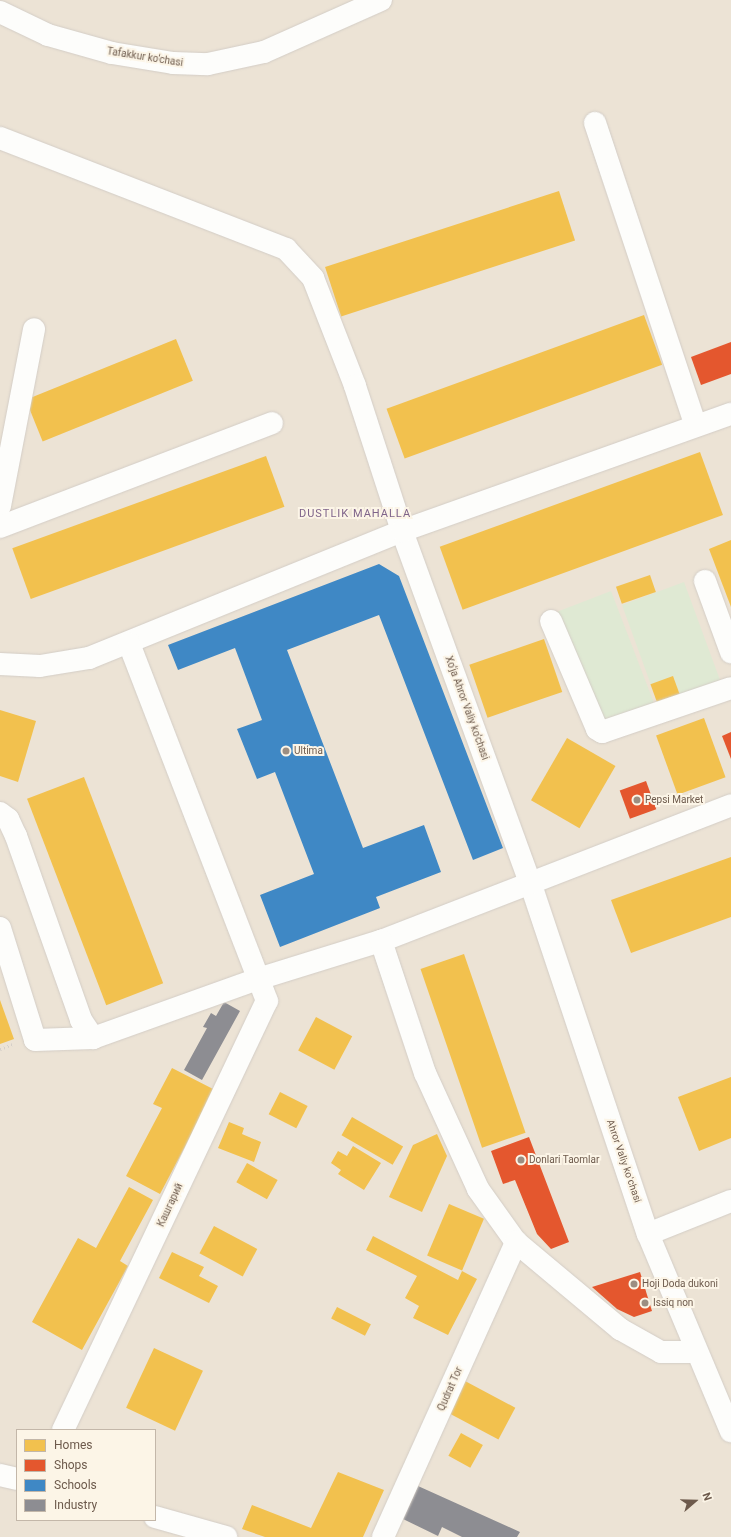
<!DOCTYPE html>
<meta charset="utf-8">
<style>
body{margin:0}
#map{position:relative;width:731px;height:1537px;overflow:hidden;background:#f4f0e7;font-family:Roboto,sans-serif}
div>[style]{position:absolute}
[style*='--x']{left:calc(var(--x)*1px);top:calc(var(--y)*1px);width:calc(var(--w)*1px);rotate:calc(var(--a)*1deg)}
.residential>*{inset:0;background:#ece3d5}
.green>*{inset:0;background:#dfe9d3;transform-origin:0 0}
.homes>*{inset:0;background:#f2c14e;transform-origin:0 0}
.shops>*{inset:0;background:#e4572e;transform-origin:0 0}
.schools>*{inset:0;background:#3f88c5}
.industry>*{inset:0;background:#8d8d92}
.path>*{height:2.5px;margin-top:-1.25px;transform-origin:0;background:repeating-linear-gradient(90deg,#d5cfc9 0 1px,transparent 0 4px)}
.roads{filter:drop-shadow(0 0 1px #d3cdc6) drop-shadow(0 0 1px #d3cdc6)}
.minor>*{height:22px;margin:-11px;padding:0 11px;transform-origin:11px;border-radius:11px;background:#fdfdfb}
.dots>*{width:11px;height:11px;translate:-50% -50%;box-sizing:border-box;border:2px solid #fcf5e7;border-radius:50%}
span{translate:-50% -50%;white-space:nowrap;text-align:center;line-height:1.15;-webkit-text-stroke:4px #fcf5e7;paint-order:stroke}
.street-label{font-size:10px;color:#6d5a4c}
.poi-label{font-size:10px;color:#6d5a4c}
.left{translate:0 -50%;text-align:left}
.neighbourhood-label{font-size:11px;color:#7f648a;letter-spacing:1px}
.legend{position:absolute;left:16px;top:1429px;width:140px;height:92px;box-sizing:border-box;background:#fcf5e7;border:1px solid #c3b7a9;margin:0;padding:5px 7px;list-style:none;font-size:12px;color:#6d5a4c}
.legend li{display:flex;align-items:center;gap:8px;height:20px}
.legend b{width:20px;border:1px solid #c3b7a9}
.north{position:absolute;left:675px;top:1481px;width:40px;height:40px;-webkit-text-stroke:3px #fcf5e7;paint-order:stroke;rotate:70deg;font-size:11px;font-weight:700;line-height:16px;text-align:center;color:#6d5a4c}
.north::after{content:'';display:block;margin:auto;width:14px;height:18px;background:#6d5a4c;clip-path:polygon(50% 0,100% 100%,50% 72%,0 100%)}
</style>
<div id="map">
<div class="residential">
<div style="clip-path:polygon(evenodd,0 0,731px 0,731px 1537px,0 1537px,0 0,17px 1430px,155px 1430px,155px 1520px,17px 1520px,17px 1430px)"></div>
</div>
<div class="green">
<div style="clip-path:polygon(684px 582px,720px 680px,680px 695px,673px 676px,651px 685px,622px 605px)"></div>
<div style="left:611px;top:591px;width:122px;height:57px;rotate:69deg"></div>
</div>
<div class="homes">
<div style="left:559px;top:191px;width:52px;height:246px;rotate:72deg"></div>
<div style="left:644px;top:315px;width:53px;height:274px;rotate:70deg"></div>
<div style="left:176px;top:339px;width:45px;height:162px;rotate:68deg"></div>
<div style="left:700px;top:452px;width:67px;height:277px;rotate:70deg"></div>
<div style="left:266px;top:456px;width:54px;height:270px;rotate:70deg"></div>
<div style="clip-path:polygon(731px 540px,731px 607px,709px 549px)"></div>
<div style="left:650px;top:575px;width:18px;height:36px;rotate:71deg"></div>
<div style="left:544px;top:639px;width:56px;height:79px;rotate:71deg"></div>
<div style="left:673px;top:676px;width:20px;height:24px;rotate:70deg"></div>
<div style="clip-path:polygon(0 710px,36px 721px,18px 782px,0 776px)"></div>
<div style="left:704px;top:718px;width:63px;height:51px;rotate:70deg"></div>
<div style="left:567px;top:738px;width:56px;height:72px;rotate:30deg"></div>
<div style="left:84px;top:777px;width:221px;height:61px;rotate:69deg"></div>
<div style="clip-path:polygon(731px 857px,731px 917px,631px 953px,611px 900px)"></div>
<div style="left:464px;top:954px;width:189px;height:46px;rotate:71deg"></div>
<div style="clip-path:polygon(0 1000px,14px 1039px,0 1044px)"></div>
<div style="left:316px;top:1017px;width:41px;height:38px;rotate:28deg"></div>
<div style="clip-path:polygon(172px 1068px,215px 1090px,160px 1194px,126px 1176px,162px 1108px,153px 1104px)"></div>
<div style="clip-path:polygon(731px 1077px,731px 1138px,699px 1151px,678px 1097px)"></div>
<div style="left:280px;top:1092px;width:31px;height:25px;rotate:27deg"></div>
<div style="left:352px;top:1117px;width:59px;height:21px;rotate:30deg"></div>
<div style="clip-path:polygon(229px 1122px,244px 1128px,242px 1134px,261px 1142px,254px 1162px,218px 1148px)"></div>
<div style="clip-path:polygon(437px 1134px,447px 1156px,422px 1212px,389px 1197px,413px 1145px)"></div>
<div style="clip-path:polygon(353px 1146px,381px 1163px,364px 1190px,338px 1174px,341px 1170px,331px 1163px,338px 1151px,347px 1156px)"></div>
<div style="left:247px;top:1163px;width:35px;height:22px;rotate:29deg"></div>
<div style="clip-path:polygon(129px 1187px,153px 1200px,120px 1261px,128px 1266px,82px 1350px,32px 1322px,78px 1238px,96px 1248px)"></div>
<div style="left:449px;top:1204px;width:38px;height:56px;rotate:23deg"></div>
<div style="left:214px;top:1226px;width:49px;height:31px;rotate:28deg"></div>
<div style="clip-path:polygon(373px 1236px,458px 1280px,462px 1271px,477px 1279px,448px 1335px,413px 1318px,419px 1306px,405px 1298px,417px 1276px,366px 1250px)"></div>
<div style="clip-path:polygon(172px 1252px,204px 1267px,199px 1276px,218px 1286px,209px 1303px,159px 1278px)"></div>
<div style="left:337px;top:1307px;width:38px;height:13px;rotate:27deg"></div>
<div style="left:154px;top:1348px;width:54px;height:66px;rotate:25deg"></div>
<div style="left:465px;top:1381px;width:57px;height:36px;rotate:28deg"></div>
<div style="left:461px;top:1433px;width:25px;height:26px;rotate:29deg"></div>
<div style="clip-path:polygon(338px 1472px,384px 1490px,363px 1537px,265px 1537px,242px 1529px,252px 1505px,311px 1528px)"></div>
</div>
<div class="shops">
<div style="clip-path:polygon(731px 342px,731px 374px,701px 385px,691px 357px)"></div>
<div style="clip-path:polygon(731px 732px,731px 759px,722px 736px)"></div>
<div style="left:646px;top:781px;width:30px;height:28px;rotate:70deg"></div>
<div style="clip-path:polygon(529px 1137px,569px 1242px,551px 1249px,537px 1234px,515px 1180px,503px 1184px,491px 1151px)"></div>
<div style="clip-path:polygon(640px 1272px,652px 1311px,634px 1317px,617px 1309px,592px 1287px)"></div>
</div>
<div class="schools">
<div style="clip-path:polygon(379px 564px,399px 576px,503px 848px,473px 860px,379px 615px,287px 650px,363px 848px,424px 825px,441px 872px,376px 897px,380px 908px,280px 947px,260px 895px,314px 874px,275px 772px,257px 779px,237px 729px,262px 720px,235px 648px,178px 670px,168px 645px)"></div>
</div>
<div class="industry">
<div style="clip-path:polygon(224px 1002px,240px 1011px,202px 1080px,184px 1070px,207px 1028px,203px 1027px,211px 1013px,216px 1016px)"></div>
<div style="clip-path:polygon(418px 1486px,520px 1532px,517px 1537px,462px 1537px,442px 1527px,438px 1536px,403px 1519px)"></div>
</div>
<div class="path">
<div style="--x:0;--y:1049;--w:14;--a:-21"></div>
</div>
<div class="roads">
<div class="minor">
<div style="--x:0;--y:12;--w:53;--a:25.6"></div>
<div style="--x:48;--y:35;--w:66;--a:15.7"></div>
<div style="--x:112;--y:53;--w:62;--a:9.3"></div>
<div style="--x:173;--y:63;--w:35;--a:2"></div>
<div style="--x:208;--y:64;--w:57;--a:-12.1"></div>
<div style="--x:264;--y:52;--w:128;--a:-24"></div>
<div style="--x:595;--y:123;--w:319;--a:71.6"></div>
<div style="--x:0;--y:138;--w:307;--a:21.2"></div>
<div style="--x:286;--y:249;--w:40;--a:47"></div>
<div style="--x:313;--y:278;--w:116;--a:68.7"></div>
<div style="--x:355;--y:386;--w:152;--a:72"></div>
<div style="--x:402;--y:531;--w:377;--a:70"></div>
<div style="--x:531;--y:885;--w:368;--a:71.5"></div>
<div style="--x:648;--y:1234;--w:214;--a:67.2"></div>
<div style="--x:0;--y:506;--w:180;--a:-79.1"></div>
<div style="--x:0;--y:527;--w:291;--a:-20.9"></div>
<div style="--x:705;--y:581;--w:76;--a:69.9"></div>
<div style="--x:551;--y:621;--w:117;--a:66.9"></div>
<div style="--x:597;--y:729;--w:6;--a:31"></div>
<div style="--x:602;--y:732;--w:136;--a:-18.8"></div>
<div style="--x:0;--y:664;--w:40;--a:2.9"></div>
<div style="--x:40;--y:666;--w:50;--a:-9.3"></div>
<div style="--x:89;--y:658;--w:338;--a:-22.1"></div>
<div style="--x:402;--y:531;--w:349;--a:-19.6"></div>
<div style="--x:0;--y:813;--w:10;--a:37"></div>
<div style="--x:8;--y:819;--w:19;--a:65"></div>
<div style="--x:16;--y:836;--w:195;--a:70.5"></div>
<div style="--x:81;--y:1020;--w:22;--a:56"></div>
<div style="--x:93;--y:1038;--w:175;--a:-19.7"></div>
<div style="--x:258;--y:979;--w:129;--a:-17.2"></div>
<div style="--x:381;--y:941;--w:375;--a:-21.2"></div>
<div style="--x:0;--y:928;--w:117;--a:72.6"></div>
<div style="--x:35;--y:1040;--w:58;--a:-2"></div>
<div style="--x:381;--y:941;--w:139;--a:71.6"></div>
<div style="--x:425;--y:1073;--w:128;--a:65.4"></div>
<div style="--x:478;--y:1189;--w:65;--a:54.4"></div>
<div style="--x:516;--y:1242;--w:136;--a:39.9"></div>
<div style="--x:620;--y:1329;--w:47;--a:29.3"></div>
<div style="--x:661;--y:1352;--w:36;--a:0"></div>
<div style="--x:648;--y:1234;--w:89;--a:-21.7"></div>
<div style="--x:63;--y:1430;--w:475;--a:-64.6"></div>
<div style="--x:267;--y:1001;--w:383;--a:-111.1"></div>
<div style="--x:0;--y:1475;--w:17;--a:13"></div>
<div style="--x:155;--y:1517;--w:74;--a:15.7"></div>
<div style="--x:383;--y:1537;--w:324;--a:-65.7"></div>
</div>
</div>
<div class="dots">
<div style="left:286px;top:751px;background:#9c8e82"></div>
<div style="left:637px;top:800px;background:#9c8e82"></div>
<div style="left:521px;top:1160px;background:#9c8e82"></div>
<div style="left:634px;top:1284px;background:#9c8e82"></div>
<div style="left:645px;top:1303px;background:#9c8e82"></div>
</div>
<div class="street-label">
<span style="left:145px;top:57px;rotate:9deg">Tafakkur ko‘chasi</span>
<span style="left:467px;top:708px;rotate:70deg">Xo‘ja Ahror Valiy ko‘chasi</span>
<span style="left:624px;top:1161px;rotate:71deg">Ahror Valiy koʻchasi</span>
<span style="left:170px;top:1205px;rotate:-65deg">Кашгарий</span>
<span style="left:450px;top:1389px;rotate:-66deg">Qudrat Tor</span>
</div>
<div class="poi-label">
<span class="left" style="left:294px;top:751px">Ultima</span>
<span class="left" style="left:645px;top:800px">Pepsi Market</span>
<span class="left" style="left:529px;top:1160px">Donlari Taomlar</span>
<span class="left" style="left:642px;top:1284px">Hoji Doda dukoni</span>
<span class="left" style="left:653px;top:1303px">Issiq non</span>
</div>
<div class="neighbourhood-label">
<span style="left:355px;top:514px">DUSTLIK MAHALLA</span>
</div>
<ul class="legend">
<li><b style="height:11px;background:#f2c14e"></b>Homes</li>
<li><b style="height:11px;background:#e4572e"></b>Shops</li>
<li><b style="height:11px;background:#3f88c5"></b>Schools</li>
<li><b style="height:11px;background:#8d8d92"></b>Industry</li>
</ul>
<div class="north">N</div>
</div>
